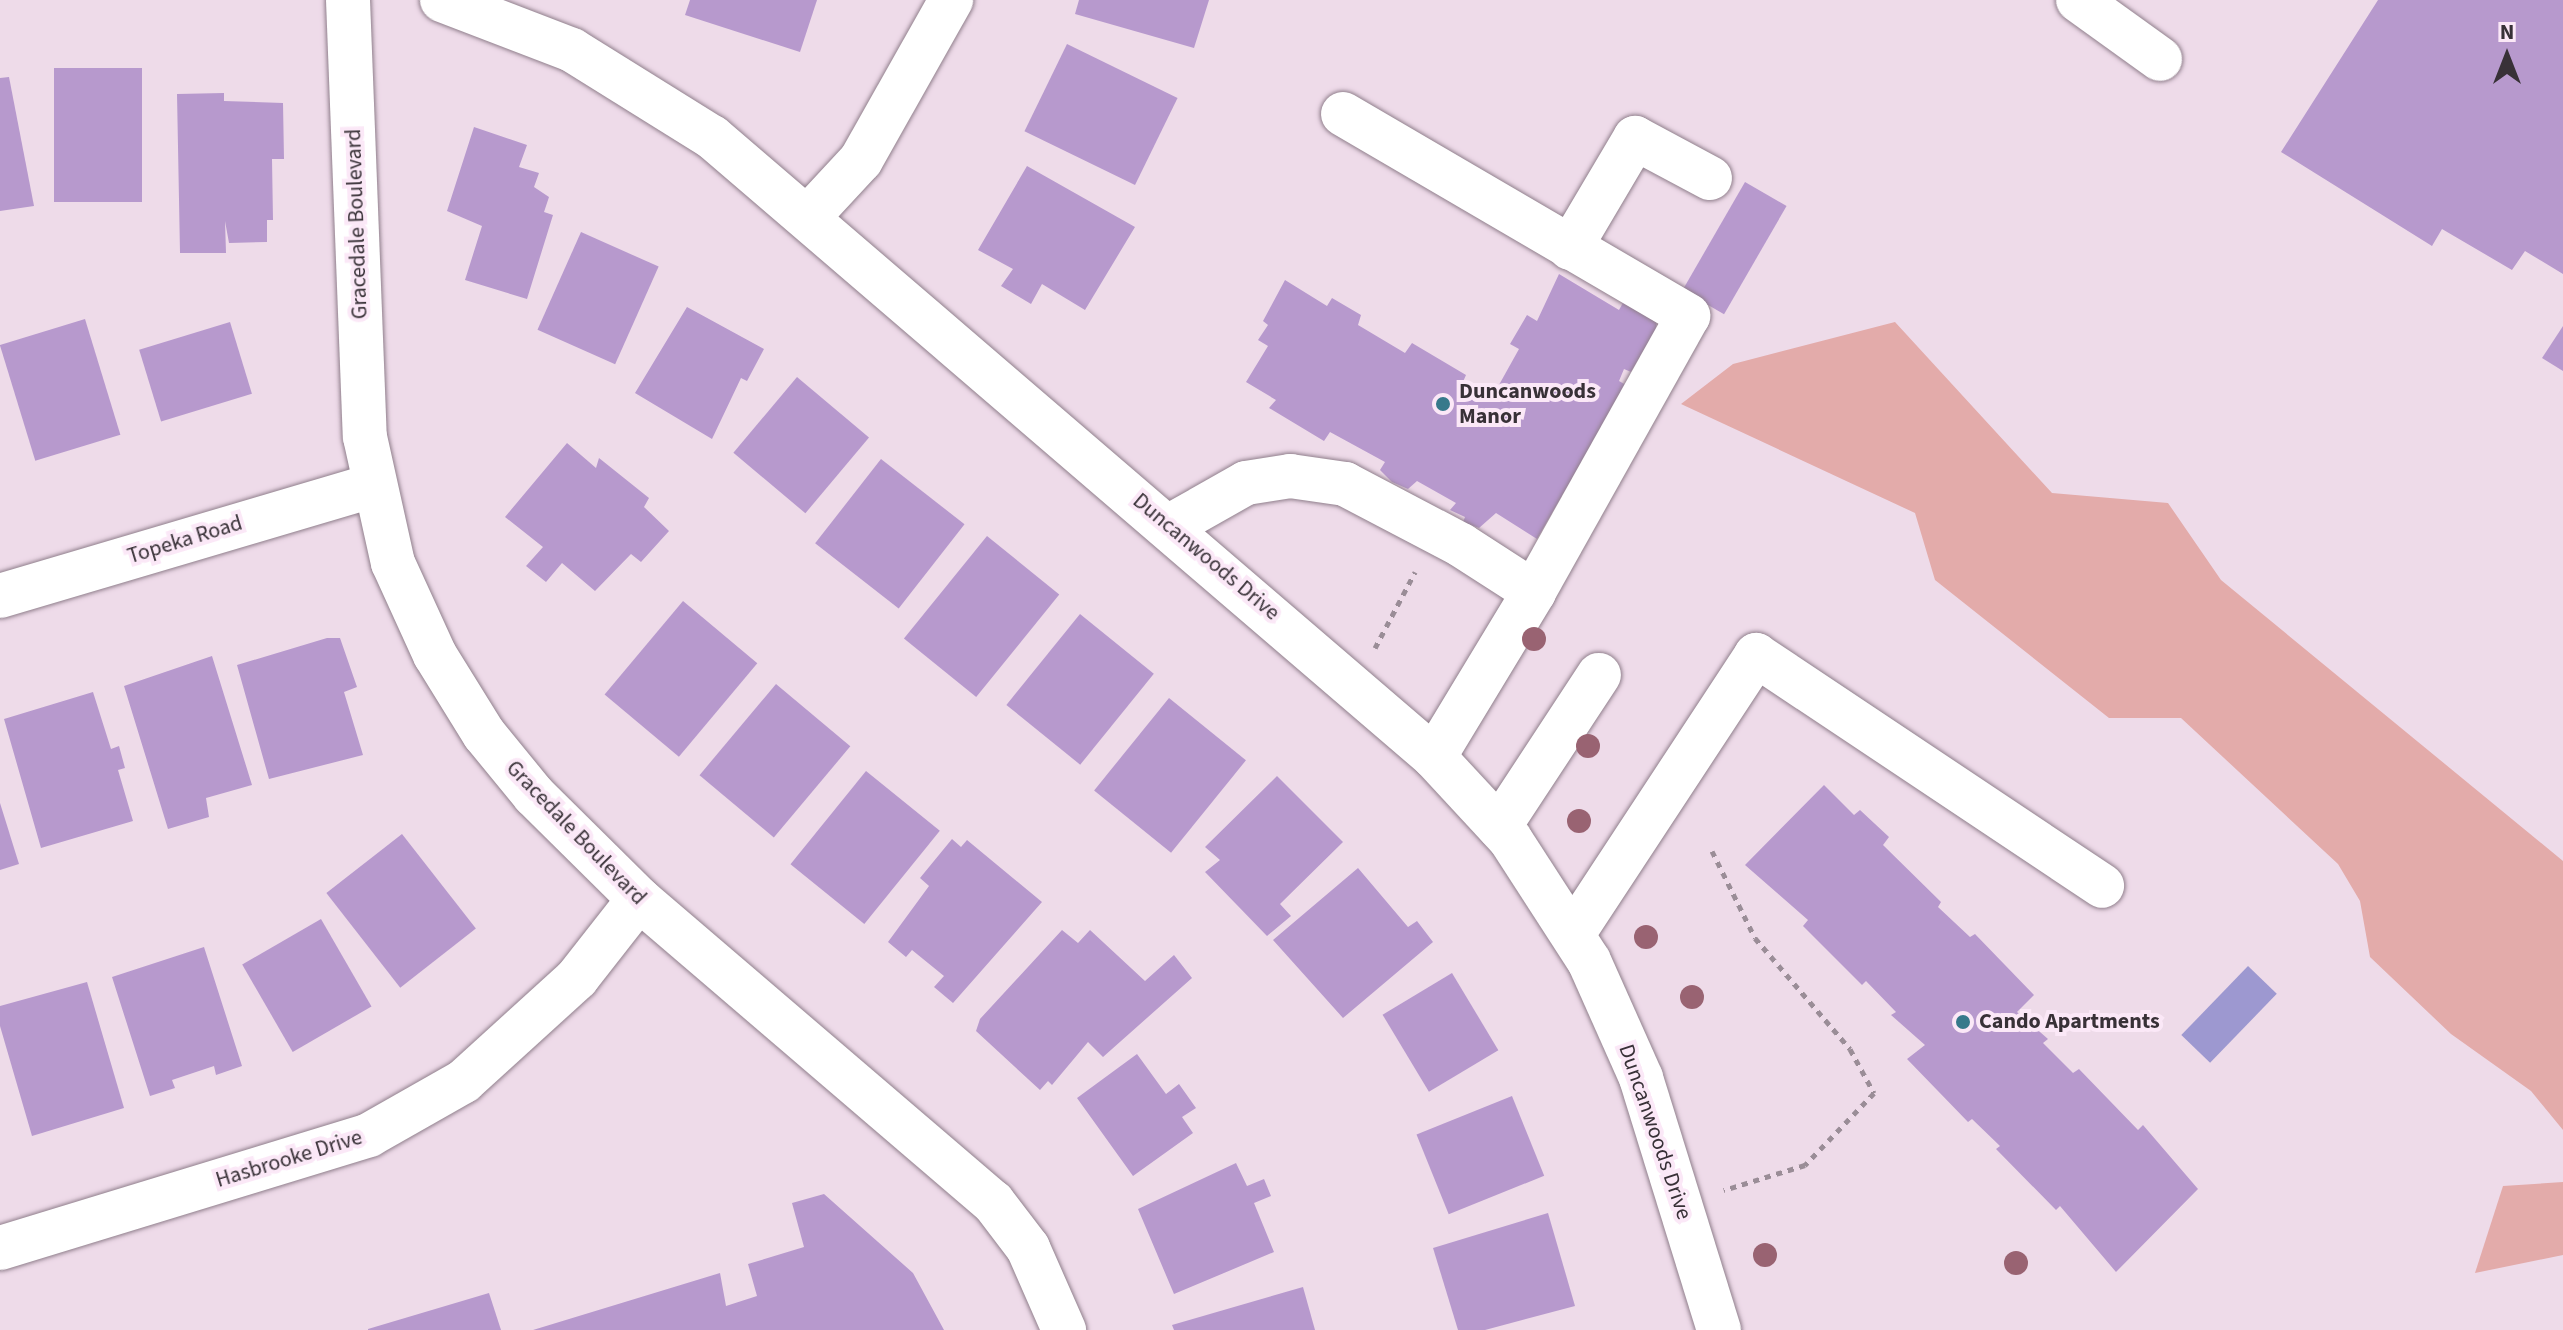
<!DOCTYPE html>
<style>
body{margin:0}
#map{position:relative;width:2563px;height:1330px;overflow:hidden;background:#eedbe9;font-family:"Source Sans 3",sans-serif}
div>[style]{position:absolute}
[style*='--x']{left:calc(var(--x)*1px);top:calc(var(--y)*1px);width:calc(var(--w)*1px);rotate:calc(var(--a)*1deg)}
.green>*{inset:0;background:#e3abaa}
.water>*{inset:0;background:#9d98d0;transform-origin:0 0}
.building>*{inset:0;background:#b799cd;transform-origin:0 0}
.path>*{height:5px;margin-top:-2.5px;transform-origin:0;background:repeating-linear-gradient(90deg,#9a8d97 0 6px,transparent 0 12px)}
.roads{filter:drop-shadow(0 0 2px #907f8c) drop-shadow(0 0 2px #907f8c)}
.minor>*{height:44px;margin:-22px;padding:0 22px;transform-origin:22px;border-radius:22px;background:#fff}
.trees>*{width:24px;height:24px;margin:-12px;border-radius:50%;background:#996372}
.dots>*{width:22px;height:22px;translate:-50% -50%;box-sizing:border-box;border:4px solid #fbe8f7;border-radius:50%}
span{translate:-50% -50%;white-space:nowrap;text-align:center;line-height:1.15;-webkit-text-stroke:8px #fbe8f7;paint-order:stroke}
.street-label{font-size:22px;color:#383137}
.poi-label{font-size:22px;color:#383137;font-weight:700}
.left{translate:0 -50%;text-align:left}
.north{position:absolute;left:2467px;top:16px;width:80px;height:80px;-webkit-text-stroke:6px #fbe8f7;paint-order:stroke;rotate:0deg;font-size:22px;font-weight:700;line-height:32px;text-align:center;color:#383137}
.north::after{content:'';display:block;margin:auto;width:28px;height:36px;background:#383137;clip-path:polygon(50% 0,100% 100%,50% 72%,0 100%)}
</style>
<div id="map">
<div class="green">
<div style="clip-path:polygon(1895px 322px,2052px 493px,2168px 503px,2221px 580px,2563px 861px,2563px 1130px,2531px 1091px,2451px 1034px,2370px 957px,2360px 901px,2338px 864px,2181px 718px,2109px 718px,1935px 580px,1915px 513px,1681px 404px,1733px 364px)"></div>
<div style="clip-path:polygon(2563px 1182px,2563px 1255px,2475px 1273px,2503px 1186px)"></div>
</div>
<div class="water">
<div style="left:2248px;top:966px;width:40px;height:96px;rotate:44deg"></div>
</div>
<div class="building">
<div style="clip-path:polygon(690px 0,817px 0,800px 52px,685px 15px)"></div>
<div style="clip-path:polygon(1079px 0,1209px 0,1194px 48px,1075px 14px)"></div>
<div style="clip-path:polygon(2378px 0,2563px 0,2563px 274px,2525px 251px,2512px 270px,2442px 229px,2432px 246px,2281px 152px)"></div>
<div style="left:1067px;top:44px;width:123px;height:97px;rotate:26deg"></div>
<div style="left:54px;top:68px;width:88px;height:134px"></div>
<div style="clip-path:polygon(9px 77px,34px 206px,0 211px,0 78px)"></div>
<div style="clip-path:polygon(224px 93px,224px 101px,283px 103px,284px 159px,272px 159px,273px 220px,267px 220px,267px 242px,229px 243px,225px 221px,226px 253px,180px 253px,177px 94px)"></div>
<div style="clip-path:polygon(474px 127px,527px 145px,519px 167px,539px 173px,534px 187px,549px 197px,544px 212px,553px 215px,527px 299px,465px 280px,482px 226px,447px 211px)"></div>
<div style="clip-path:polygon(1027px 166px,1135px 227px,1085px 310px,1042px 284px,1031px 304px,1001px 286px,1013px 269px,978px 250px)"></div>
<div style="left:1745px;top:182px;width:48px;height:125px;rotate:30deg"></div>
<div style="left:581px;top:232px;width:85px;height:107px;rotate:24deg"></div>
<div style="clip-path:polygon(1559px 274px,1619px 310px,1624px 301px,1656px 319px,1656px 329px,1631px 372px,1624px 369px,1619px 381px,1626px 385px,1537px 539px,1496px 513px,1479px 528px,1463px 522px,1465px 517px,1450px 510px,1456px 503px,1417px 481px,1408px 489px,1392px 482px,1380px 470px,1385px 462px,1330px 432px,1324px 441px,1269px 408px,1276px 400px,1246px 382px,1268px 346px,1258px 340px,1268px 325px,1263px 321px,1285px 280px,1327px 306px,1332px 298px,1361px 315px,1358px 325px,1405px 353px,1412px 343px,1466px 375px,1462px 384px,1490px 401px,1519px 349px,1510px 344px,1527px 315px,1537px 321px)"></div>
<div style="clip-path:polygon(687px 307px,764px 349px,747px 381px,741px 378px,712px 439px,635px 393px)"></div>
<div style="left:85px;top:319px;width:121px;height:89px;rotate:73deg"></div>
<div style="left:230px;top:322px;width:75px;height:95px;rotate:73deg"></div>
<div style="clip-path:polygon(2563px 326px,2563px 371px,2542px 358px)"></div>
<div style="left:797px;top:377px;width:94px;height:99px;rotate:40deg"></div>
<div style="clip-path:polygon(567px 443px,596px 468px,599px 458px,649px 498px,644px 507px,669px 531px,641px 562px,631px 554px,595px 591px,562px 563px,546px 582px,526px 566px,543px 547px,505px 517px)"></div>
<div style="left:881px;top:459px;width:106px;height:107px;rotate:38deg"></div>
<div style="left:987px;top:536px;width:93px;height:132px;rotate:39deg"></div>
<div style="left:683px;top:601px;width:97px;height:122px;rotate:40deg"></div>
<div style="left:1080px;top:614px;width:95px;height:117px;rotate:39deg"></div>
<div style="clip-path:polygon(327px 638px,340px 638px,357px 687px,344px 692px,363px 755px,269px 779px,237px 665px)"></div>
<div style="clip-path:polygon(212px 656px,252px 785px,206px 798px,209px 817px,168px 829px,124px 686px)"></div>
<div style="left:776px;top:684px;width:97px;height:119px;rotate:40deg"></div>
<div style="clip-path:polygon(93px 692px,111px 749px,119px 746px,125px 768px,118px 770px,133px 821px,41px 848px,4px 719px)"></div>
<div style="left:1169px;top:698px;width:99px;height:119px;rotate:39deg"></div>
<div style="left:866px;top:771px;width:95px;height:120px;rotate:39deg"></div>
<div style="clip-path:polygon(1277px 776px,1343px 842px,1280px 904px,1291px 916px,1267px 936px,1205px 872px,1220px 860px,1205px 847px)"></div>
<div style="clip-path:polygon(1824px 785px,1854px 815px,1860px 810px,1889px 837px,1883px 845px,1941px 902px,1938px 907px,1970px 937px,1975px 934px,2034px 995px,2017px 1012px,2048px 1039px,2043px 1043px,2073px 1073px,2079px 1069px,2138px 1130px,2143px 1125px,2198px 1189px,2116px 1272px,2060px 1206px,2056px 1210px,1996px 1149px,2000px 1146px,1972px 1119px,1968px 1122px,1907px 1059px,1925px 1045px,1891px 1015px,1896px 1012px,1866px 981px,1862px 985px,1803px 926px,1808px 920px,1745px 865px)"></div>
<div style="clip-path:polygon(0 803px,19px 864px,0 870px)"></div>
<div style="left:402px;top:834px;width:120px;height:96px;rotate:52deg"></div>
<div style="clip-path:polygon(952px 839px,961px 847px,967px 840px,1042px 902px,953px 1003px,934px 987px,944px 976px,912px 950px,906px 957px,888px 942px,929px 886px,920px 878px)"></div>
<div style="clip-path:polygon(1358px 868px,1408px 927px,1417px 921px,1433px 942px,1343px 1018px,1273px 940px)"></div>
<div style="left:321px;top:919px;width:101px;height:91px;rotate:60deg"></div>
<div style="clip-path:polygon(1062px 930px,1078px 943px,1090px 930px,1145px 981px,1174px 955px,1192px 978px,1103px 1057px,1088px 1042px,1052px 1085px,1048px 1081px,1040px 1090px,976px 1031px,980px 1019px)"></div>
<div style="clip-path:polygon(204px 947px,242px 1066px,216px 1075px,214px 1066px,172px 1080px,175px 1088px,150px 1096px,112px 977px)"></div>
<div style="left:1452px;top:973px;width:90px;height:81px;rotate:59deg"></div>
<div style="clip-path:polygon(87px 982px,124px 1108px,32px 1136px,0 1026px,0 1006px)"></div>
<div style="clip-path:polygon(1137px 1054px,1166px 1094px,1179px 1084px,1196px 1108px,1182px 1117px,1193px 1133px,1133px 1176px,1077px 1098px)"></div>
<div style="left:1512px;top:1096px;width:86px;height:103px;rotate:68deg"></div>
<div style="clip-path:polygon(1236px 1163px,1247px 1186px,1264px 1179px,1271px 1196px,1254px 1203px,1274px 1252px,1174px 1294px,1138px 1209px)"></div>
<div style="clip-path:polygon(824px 1194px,913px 1273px,944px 1330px,533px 1330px,720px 1273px,726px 1306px,757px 1296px,748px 1264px,804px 1247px,792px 1203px)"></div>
<div style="clip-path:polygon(1548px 1213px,1575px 1306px,1485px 1330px,1458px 1330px,1433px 1248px)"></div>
<div style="clip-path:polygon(1303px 1287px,1315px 1330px,1174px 1330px,1172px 1325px)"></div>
<div style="clip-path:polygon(489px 1293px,501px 1330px,368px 1330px,368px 1329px)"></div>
</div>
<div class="path">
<div style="--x:1375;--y:648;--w:86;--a:-62.2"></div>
<div style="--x:1712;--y:851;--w:97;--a:63.7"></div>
<div style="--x:1755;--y:938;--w:146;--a:49.4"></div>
<div style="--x:1850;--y:1049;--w:50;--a:61.4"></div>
<div style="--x:1874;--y:1093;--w:100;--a:133.8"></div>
<div style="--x:1805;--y:1165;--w:85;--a:162.8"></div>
</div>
<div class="roads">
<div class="minor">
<div style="--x:348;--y:0;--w:437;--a:87.8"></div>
<div style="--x:365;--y:437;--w:129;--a:77.5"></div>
<div style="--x:393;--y:563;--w:101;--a:65.5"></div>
<div style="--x:435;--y:655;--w:93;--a:58.2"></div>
<div style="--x:484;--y:734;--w:79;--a:50.7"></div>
<div style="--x:534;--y:795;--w:148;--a:44.7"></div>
<div style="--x:639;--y:899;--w:466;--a:40.6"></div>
<div style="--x:993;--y:1202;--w:58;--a:52.7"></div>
<div style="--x:1028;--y:1248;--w:90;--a:66.3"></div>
<div style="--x:442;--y:0;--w:139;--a:21"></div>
<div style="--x:572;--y:50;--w:165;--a:31.9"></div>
<div style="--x:712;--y:137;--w:952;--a:40.65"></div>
<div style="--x:1434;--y:757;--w:112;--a:47.2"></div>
<div style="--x:1510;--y:839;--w:145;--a:57.1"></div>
<div style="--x:1589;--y:961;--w:128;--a:66"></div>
<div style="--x:1641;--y:1078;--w:264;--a:72.8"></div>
<div style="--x:2078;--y:0;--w:101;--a:35.7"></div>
<div style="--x:1343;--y:114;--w:400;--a:30.3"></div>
<div style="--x:1688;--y:316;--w:316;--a:119.2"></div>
<div style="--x:809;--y:216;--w:76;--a:-47.1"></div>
<div style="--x:861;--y:160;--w:184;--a:-60.6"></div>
<div style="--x:1570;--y:248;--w:128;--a:-59.4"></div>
<div style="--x:1635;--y:138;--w:85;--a:28.1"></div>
<div style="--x:1170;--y:526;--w:87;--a:-29.5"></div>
<div style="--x:1246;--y:483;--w:45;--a:-9"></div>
<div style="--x:1290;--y:476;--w:56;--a:8.3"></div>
<div style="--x:1345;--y:484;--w:131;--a:27.7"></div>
<div style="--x:1461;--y:545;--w:87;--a:32.8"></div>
<div style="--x:1534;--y:592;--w:193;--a:121.2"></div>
<div style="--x:0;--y:596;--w:387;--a:-16.5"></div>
<div style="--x:1499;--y:827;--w:182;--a:-56.7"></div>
<div style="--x:1573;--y:934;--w:334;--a:-56.7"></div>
<div style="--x:1756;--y:655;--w:416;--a:33.7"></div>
<div style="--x:0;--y:1248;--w:386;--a:-17"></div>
<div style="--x:369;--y:1135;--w:109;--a:-29.6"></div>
<div style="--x:464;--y:1081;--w:153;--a:-42.3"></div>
<div style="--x:577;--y:978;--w:100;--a:-51.9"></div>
</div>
</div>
<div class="trees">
<div style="left:1534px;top:639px"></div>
<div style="left:1588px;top:746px"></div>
<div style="left:1579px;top:821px"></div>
<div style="left:1646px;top:937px"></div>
<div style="left:1692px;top:997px"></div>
<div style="left:1765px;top:1255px"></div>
<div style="left:2016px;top:1263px"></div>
</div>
<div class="dots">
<div style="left:1443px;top:404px;background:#37798b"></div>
<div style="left:1963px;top:1022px;background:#37798b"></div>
</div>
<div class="street-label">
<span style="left:357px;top:224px;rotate:-92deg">Gracedale Boulevard</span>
<span style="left:185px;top:540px;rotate:-17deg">Topeka Road</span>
<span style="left:1206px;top:557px;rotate:40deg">Duncanwoods Drive</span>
<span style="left:576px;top:833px;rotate:46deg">Gracedale Boulevard</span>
<span style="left:1655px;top:1132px;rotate:71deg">Duncanwoods Drive</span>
<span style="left:289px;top:1159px;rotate:-17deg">Hasbrooke Drive</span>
</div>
<div class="poi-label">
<span class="left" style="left:1459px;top:404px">Duncanwoods<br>Manor</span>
<span class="left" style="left:1979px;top:1022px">Cando Apartments</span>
</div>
<div class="north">N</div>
</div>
